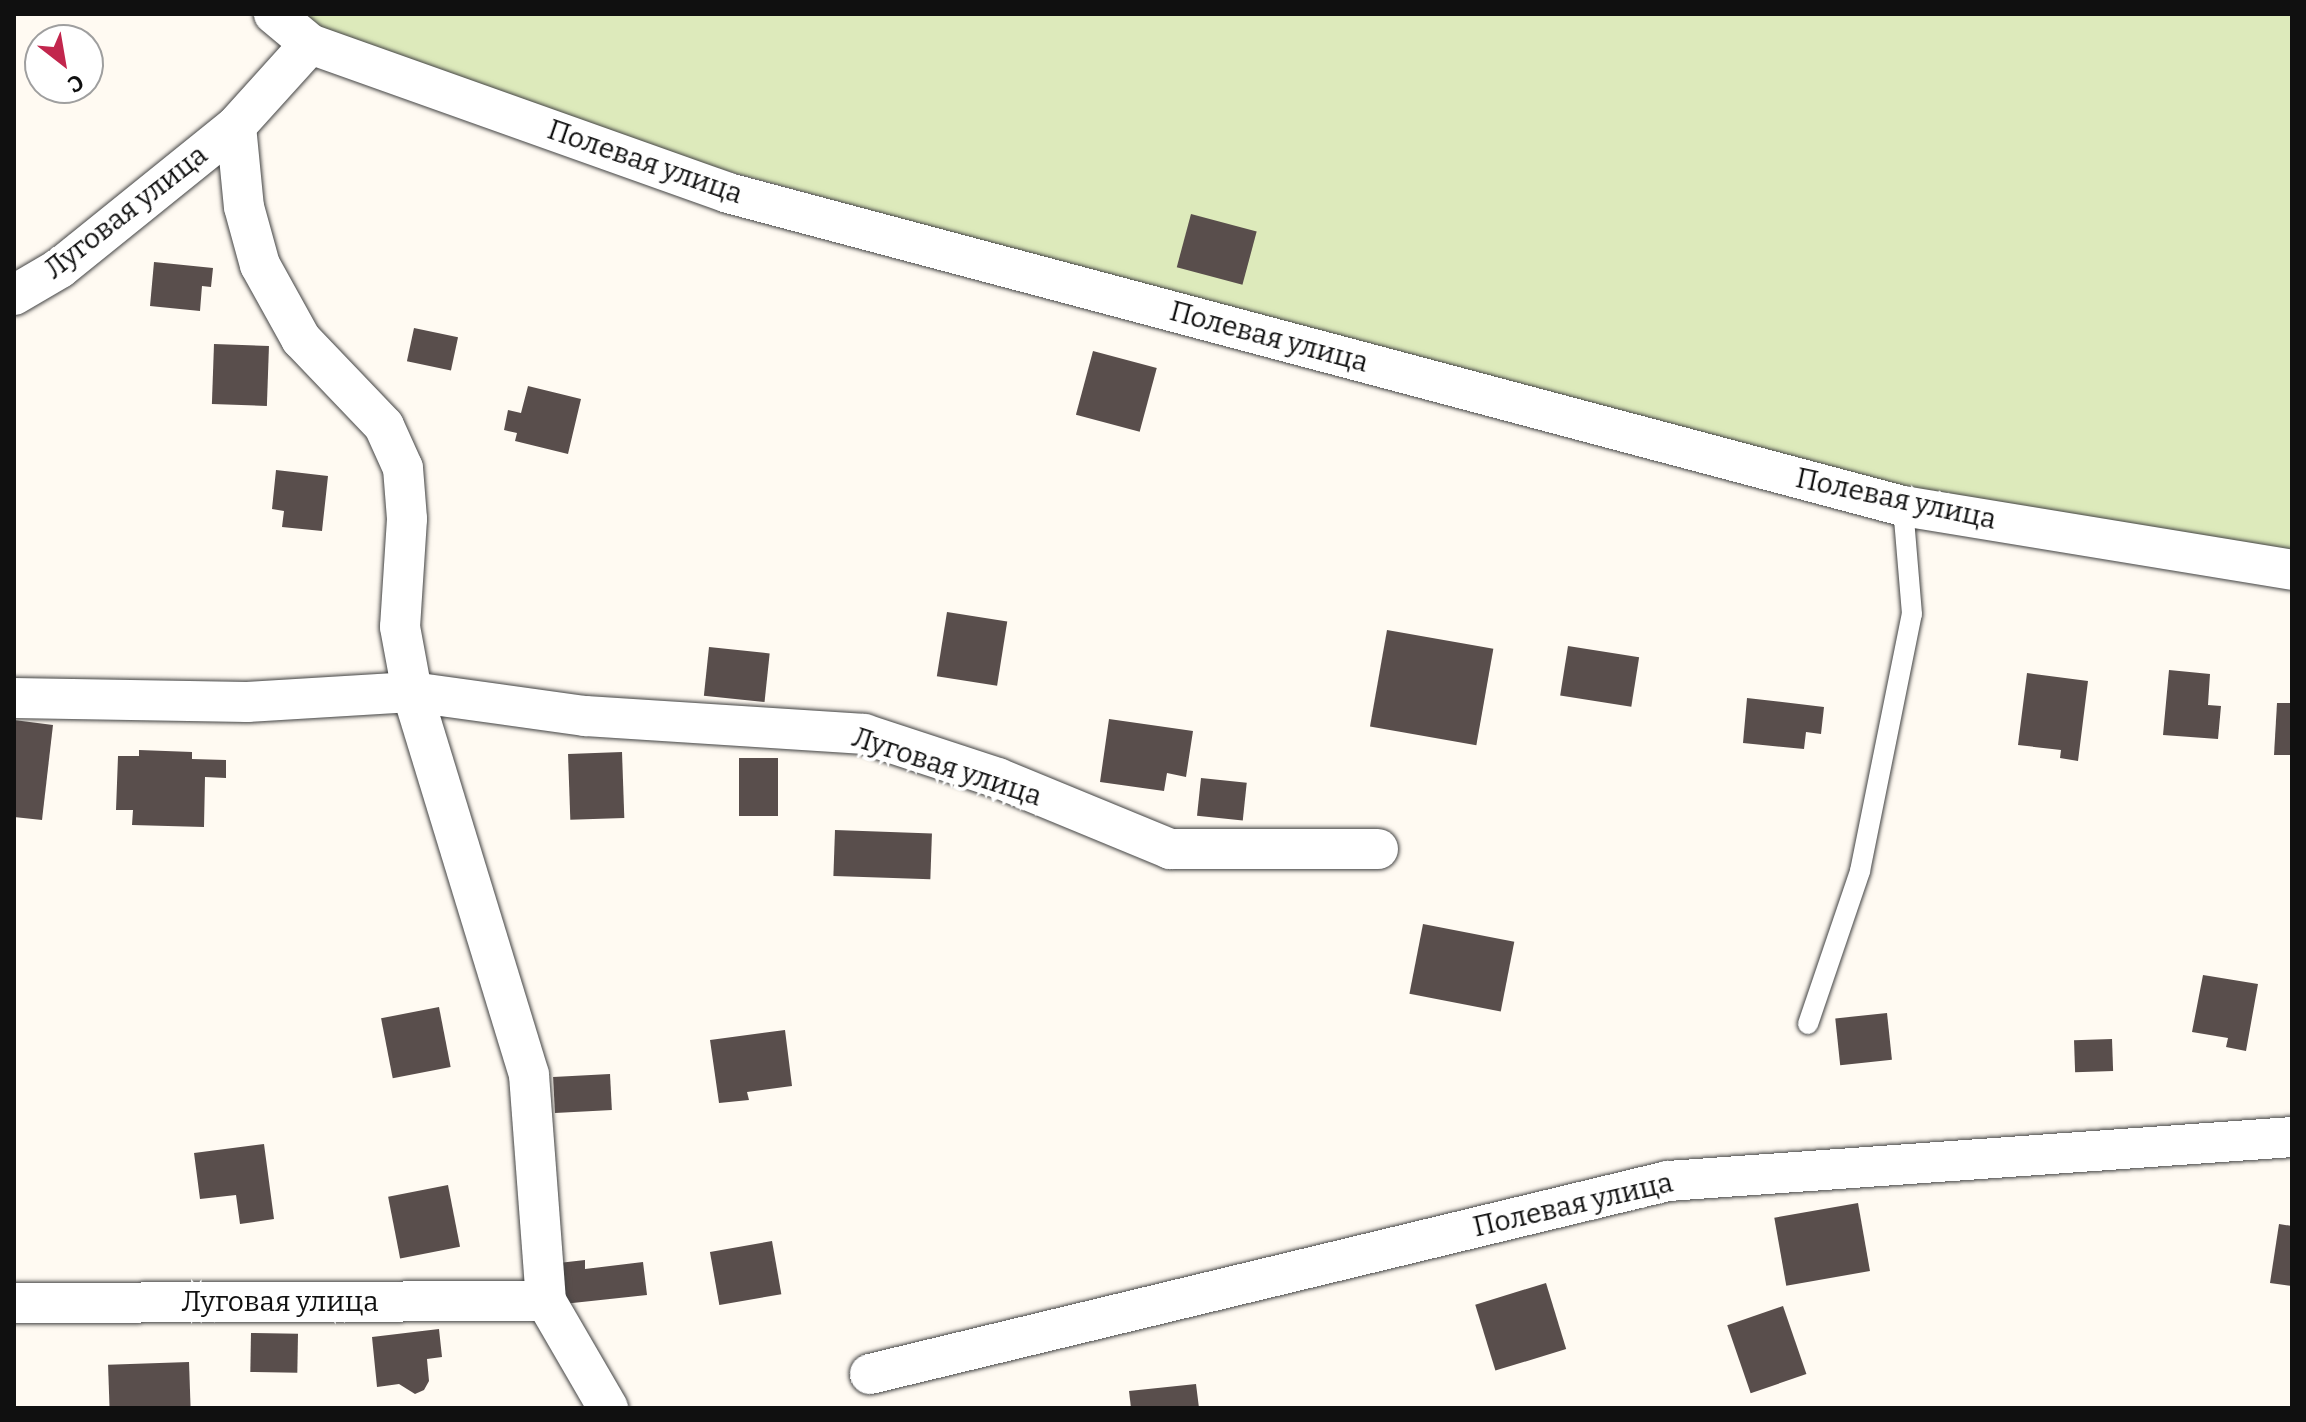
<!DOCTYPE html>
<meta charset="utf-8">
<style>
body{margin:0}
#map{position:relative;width:2306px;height:1422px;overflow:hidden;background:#fffaf2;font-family:Bitter,serif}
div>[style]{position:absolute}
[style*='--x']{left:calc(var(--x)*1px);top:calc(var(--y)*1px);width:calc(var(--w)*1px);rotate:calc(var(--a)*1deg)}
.green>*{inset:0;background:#ddeabb}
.building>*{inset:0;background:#594e4c;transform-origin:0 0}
.roads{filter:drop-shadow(0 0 2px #434343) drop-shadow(0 0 2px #434343)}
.lane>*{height:20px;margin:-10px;padding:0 10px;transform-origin:10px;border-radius:10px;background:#fff}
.street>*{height:40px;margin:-20px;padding:0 20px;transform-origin:20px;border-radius:20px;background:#fff}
span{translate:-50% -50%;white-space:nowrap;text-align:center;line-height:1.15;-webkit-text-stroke:8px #fff;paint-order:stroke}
.street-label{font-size:28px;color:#101010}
.frame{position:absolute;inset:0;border:16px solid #101010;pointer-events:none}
.north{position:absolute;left:24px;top:24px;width:80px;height:80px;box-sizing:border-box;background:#fff;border:2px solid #9f9f9f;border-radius:50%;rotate:149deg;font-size:22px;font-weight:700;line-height:32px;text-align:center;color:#101010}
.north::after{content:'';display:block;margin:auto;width:28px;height:36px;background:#c2264d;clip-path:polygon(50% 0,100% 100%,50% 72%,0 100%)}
</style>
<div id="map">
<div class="green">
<div style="clip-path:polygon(298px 14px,2292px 14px,2292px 552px,1919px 499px,296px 52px)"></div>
</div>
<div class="building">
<div style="left:1191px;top:214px;width:68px;height:55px;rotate:15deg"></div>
<div style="clip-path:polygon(154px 262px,213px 268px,211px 287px,202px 286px,200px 311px,150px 306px)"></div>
<div style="left:414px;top:328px;width:45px;height:34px;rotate:12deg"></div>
<div style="left:214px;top:344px;width:55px;height:60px;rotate:2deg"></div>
<div style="left:1093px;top:351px;width:66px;height:66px;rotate:15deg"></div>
<div style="clip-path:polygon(528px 386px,581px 399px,568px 454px,515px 441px,517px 433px,504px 430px,508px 410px,521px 413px)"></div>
<div style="clip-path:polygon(276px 470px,328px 476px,322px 531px,282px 527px,284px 511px,272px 509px)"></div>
<div style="left:947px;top:612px;width:61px;height:65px;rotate:9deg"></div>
<div style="left:1387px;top:630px;width:108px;height:98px;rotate:10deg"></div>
<div style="left:1568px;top:646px;width:72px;height:50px;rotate:9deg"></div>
<div style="left:709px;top:647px;width:61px;height:49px;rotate:6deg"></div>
<div style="clip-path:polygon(2169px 670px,2210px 674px,2208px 705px,2221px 706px,2218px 739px,2163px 735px)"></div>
<div style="clip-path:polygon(2027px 673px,2088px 681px,2078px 761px,2060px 758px,2061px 750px,2018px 745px)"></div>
<div style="clip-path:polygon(1747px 698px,1824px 707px,1821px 734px,1806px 732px,1804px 749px,1743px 743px)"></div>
<div style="clip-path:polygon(2277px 703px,2292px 703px,2292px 755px,2274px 755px)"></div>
<div style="clip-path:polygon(1109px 719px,1193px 731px,1186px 777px,1167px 773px,1164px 791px,1100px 782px)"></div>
<div style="clip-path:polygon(14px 720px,53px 725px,42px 820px,14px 817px)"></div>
<div style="clip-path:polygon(139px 750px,192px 752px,192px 759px,226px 760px,226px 778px,205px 777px,204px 827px,132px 825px,133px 810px,116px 810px,118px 756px,139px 756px)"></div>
<div style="left:622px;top:752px;width:66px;height:54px;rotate:88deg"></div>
<div style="left:739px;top:758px;width:39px;height:58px"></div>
<div style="left:1201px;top:778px;width:46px;height:38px;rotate:6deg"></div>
<div style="left:835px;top:830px;width:97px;height:46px;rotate:2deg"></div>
<div style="left:1423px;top:924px;width:93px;height:71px;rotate:11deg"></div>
<div style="clip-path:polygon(2203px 975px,2258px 984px,2246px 1051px,2226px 1047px,2228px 1038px,2192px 1032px)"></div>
<div style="left:439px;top:1007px;width:61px;height:59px;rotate:79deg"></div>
<div style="left:1887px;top:1013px;width:47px;height:52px;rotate:84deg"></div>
<div style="clip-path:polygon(785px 1030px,792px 1086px,747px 1092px,749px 1100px,719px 1103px,710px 1040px)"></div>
<div style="left:2112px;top:1039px;width:32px;height:38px;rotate:88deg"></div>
<div style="left:610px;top:1074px;width:36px;height:57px;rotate:87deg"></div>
<div style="clip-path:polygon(264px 1144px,274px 1219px,240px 1224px,236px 1195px,200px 1199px,194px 1153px)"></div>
<div style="left:448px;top:1185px;width:63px;height:61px;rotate:79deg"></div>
<div style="left:1858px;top:1203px;width:69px;height:85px;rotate:80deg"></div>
<div style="clip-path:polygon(2279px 1224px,2292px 1226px,2292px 1286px,2270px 1283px)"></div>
<div style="left:772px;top:1241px;width:54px;height:63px;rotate:80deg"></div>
<div style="clip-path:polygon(585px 1260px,585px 1269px,643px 1262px,647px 1295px,554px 1305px,550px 1264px)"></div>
<div style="left:1546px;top:1283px;width:69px;height:74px;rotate:73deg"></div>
<div style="left:1783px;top:1306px;width:72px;height:59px;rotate:71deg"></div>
<div style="clip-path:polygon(439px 1329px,442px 1357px,427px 1359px,429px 1381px,424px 1390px,415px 1394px,399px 1384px,377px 1387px,372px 1337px)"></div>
<div style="left:251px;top:1333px;width:47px;height:39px;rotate:1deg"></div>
<div style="left:189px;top:1362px;width:46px;height:81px;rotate:88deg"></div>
<div style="clip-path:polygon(1196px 1384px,1199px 1408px,1131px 1408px,1129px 1391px)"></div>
</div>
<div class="roads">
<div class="lane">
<div style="--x:1808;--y:1024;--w:162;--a:-71.2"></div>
<div style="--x:1860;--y:871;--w:262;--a:-78.6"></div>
<div style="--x:1912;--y:614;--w:108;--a:-94.8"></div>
</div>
<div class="street">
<div style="--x:274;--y:14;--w:47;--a:39.8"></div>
<div style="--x:310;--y:44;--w:444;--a:19.6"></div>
<div style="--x:728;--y:193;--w:1216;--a:14.92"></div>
<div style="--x:1903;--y:506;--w:394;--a:9.3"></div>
<div style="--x:310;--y:44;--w:110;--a:132.1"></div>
<div style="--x:236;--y:126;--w:81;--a:84.4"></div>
<div style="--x:244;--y:207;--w:60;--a:74.6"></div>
<div style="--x:260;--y:265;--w:85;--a:61"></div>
<div style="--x:301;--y:339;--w:120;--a:46.3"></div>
<div style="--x:384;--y:426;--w:46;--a:65.7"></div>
<div style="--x:403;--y:468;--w:51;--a:85.5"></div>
<div style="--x:407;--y:519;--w:108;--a:93.7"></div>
<div style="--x:400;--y:627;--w:66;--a:79.5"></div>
<div style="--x:412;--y:692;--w:400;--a:73"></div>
<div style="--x:529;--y:1075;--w:227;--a:85.7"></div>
<div style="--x:546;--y:1301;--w:124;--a:59.9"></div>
<div style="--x:14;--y:295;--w:53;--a:-30.4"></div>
<div style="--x:60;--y:268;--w:226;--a:-38.9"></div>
<div style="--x:14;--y:698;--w:233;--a:1"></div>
<div style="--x:247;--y:702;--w:165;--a:-3.5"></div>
<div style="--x:412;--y:692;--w:176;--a:7.9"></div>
<div style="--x:586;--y:716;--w:279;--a:3.7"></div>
<div style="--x:864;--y:734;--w:141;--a:18.2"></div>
<div style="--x:998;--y:778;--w:186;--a:22.4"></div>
<div style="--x:1170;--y:849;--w:208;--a:0"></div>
<div style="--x:14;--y:1303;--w:532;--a:-0.22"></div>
<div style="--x:870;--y:1374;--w:821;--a:-13.6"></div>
<div style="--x:1668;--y:1181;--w:626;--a:-4.03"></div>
</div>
</div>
<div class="street-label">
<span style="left:645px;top:162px;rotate:19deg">Полевая улица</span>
<span style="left:126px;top:212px;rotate:-38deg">Луговая улица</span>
<span style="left:1269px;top:337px;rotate:15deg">Полевая улица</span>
<span style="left:1896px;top:499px;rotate:12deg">Полевая улица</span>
<span style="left:947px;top:767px;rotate:18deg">Луговая улица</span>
<span style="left:1573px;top:1205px;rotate:-13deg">Полевая улица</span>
<span style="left:280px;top:1302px">Луговая улица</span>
</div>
<div class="frame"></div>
<div class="north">С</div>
</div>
